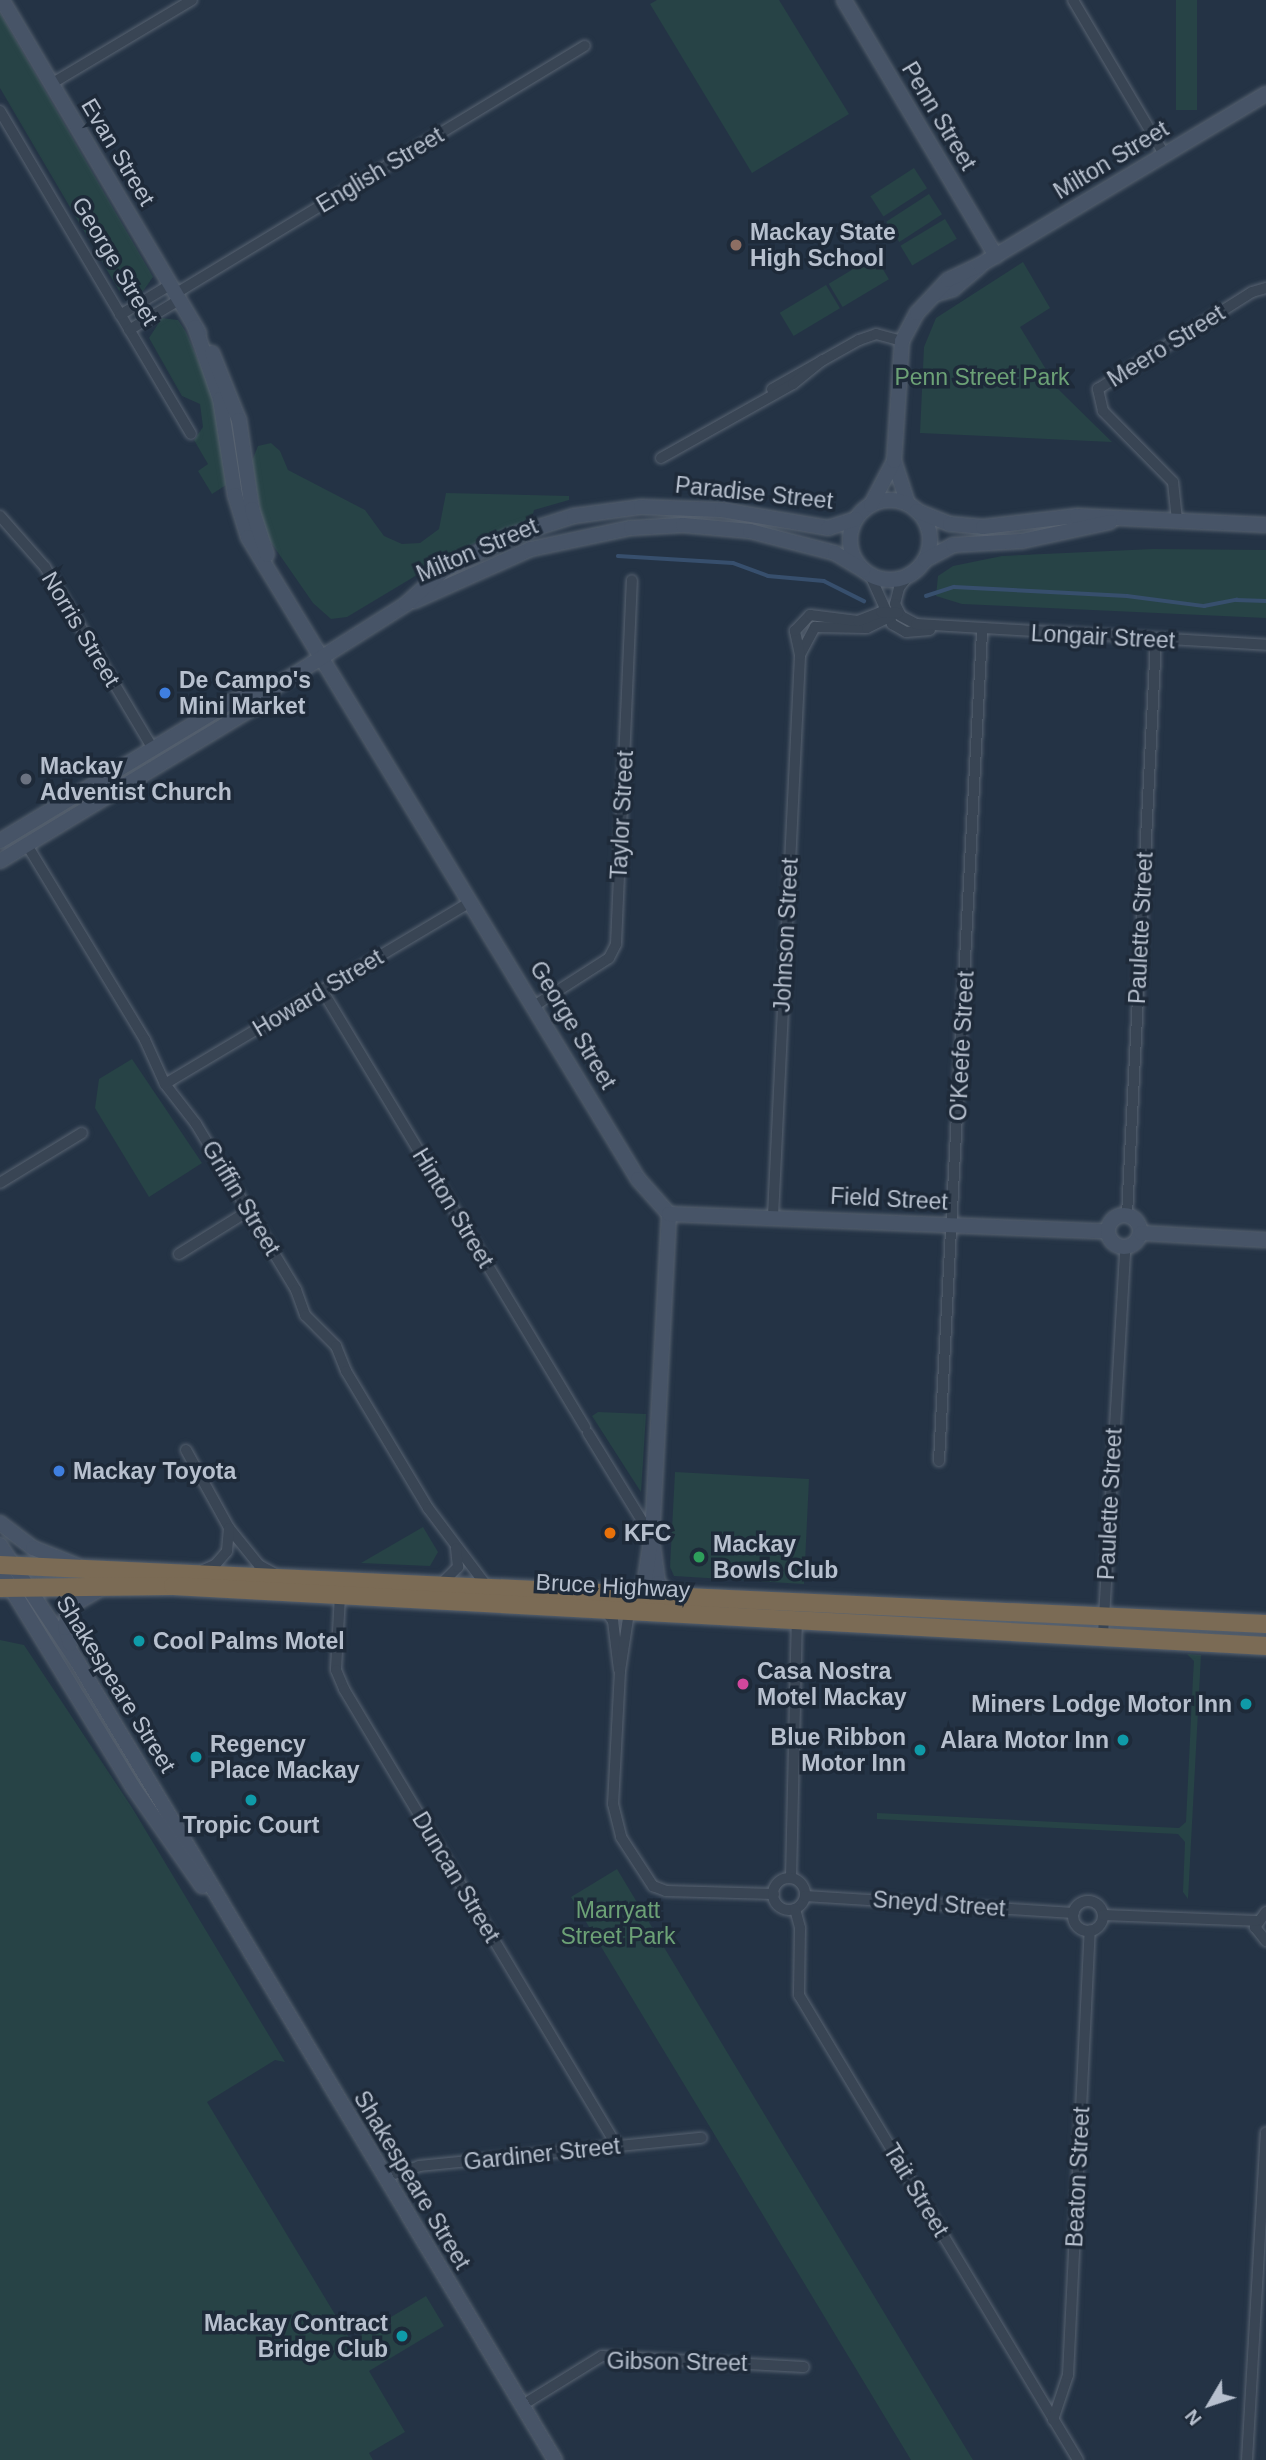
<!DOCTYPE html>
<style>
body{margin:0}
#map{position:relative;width:1266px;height:2460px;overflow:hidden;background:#243345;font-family:Arial,sans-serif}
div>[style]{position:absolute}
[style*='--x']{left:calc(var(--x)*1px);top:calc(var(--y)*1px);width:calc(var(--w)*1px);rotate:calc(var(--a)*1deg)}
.green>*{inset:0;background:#274346;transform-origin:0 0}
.stream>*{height:3.5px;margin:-1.75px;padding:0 1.75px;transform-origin:1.75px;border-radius:1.75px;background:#374f6d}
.roads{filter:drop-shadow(0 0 2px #586371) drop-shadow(0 0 2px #586371)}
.street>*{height:10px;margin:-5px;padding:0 5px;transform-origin:5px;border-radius:5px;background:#394554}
.street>.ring{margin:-5px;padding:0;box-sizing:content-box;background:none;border:10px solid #394554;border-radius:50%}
.secondary>*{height:14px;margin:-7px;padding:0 7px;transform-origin:7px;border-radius:7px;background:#475467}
.secondary>.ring{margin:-7px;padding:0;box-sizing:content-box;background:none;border:14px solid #475467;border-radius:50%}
.highway>*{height:18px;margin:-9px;padding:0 9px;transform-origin:9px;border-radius:9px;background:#7b6b55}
.dots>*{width:19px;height:19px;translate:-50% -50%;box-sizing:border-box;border:4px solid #1e2a39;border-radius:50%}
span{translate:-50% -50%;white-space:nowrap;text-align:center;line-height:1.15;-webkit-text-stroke:7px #1e2a39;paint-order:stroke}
.street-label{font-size:23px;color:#b7c0ce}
.poi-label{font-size:23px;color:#b7c0ce;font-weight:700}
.left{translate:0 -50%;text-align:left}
.right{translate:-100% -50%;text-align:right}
.park-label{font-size:23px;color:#6ca176}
.north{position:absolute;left:1175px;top:2369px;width:70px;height:70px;-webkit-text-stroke:5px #1e2a39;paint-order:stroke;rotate:231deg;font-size:19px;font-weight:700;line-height:28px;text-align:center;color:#b7c0ce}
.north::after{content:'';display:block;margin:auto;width:24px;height:32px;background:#b7c0ce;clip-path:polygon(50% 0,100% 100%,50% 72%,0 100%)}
</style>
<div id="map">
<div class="green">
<div style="clip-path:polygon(657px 0,779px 0,849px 114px,752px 173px,650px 4px)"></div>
<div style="left:1176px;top:0;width:21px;height:110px"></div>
<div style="clip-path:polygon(0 13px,153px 277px,141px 294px,128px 297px,120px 292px,0 88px)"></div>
<div style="left:914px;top:168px;width:24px;height:52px;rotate:57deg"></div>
<div style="left:929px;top:194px;width:24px;height:51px;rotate:57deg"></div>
<div style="left:945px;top:219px;width:23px;height:52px;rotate:59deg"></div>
<div style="left:875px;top:256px;width:27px;height:54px;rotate:59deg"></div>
<div style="clip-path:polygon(1023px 262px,1050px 308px,1020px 327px,1058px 389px,1112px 442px,920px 433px,924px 347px,936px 318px)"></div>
<div style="left:826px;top:285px;width:27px;height:54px;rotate:59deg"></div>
<div style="clip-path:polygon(162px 318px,178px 320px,186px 332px,213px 395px,226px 485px,212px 494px,198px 471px,208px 464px,194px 440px,203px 427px,200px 404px,182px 396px,149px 338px)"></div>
<div style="clip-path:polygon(271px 443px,280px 451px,288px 470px,365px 510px,384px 536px,402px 544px,420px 543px,439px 529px,446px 493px,569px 496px,569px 500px,534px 510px,532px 518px,457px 551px,347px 617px,331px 619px,313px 603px,270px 541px,262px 521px,252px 461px,258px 446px)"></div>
<div style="clip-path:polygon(1153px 549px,1266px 550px,1266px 618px,962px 604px,936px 596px,938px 576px,953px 566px,1002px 556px)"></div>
<div style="clip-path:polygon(132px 1059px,202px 1163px,149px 1197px,95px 1108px,99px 1079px)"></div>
<div style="clip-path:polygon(598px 1412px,646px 1414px,641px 1492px,592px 1416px)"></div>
<div style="clip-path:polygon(675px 1472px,809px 1479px,804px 1584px,674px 1576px,670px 1567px)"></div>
<div style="clip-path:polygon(423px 1527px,438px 1552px,430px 1566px,361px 1563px)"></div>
<div style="clip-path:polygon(0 1640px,24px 1645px,131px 1806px,285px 2062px,275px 2060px,207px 2102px,351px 2341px,426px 2296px,444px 2326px,369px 2371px,405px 2432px,369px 2453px,373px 2460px,0 2460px)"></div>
<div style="clip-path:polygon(1187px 1654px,1201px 1655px,1188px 1899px,1183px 1892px,1185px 1842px,1178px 1834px,877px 1819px,877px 1813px,1179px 1828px,1186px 1822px,1193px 1677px,1194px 1661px)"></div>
<div style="clip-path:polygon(617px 1869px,739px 2072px,973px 2460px,911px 2460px,571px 1897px)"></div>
</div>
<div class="stream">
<div style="--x:618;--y:556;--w:115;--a:3.5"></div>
<div style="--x:733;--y:563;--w:37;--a:20"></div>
<div style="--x:768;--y:576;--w:56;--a:5.1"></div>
<div style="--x:824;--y:581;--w:45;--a:26.6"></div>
<div style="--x:926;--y:596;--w:29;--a:-18"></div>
<div style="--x:954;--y:587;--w:173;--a:3"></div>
<div style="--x:1127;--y:596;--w:78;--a:7.4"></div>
<div style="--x:1204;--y:606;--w:33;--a:-11"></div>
<div style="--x:1236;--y:600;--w:30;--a:2"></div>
</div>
<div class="roads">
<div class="street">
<div style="--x:1073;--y:0;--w:179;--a:59.4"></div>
<div style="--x:51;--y:84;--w:164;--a:-30.8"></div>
<div style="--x:0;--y:111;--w:375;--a:59.4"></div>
<div style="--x:175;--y:294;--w:479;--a:-31.2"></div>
<div style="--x:120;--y:315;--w:58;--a:-31"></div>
<div style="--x:129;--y:330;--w:58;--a:-31"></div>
<div style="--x:772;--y:389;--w:100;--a:-29.4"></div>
<div style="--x:859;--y:340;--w:18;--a:-19"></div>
<div style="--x:876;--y:334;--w:27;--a:15"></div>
<div style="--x:661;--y:458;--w:151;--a:-29.3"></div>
<div style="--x:793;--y:384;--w:38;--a:-39"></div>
<div style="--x:0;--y:516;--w:68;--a:48.6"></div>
<div style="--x:45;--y:567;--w:212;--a:59.3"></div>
<div style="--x:1177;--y:520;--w:38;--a:-96"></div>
<div style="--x:1173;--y:482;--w:100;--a:-134.6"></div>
<div style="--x:1103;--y:411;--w:23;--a:-103"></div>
<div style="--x:1098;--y:389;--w:182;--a:-32.2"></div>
<div style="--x:1252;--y:292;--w:15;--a:-16"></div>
<div style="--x:870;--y:575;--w:54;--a:65.8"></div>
<div style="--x:892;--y:624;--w:16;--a:30"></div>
<div style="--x:906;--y:632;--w:24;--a:-5"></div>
<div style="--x:909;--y:575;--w:16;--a:128"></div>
<div style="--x:899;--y:588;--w:16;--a:104"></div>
<div style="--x:895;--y:604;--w:13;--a:63"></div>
<div style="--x:901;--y:616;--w:17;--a:28"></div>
<div style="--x:916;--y:624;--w:351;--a:3.4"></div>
<div style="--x:800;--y:655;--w:32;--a:-62"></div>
<div style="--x:815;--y:627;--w:52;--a:1.1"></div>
<div style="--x:867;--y:628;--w:34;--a:-26"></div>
<div style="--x:27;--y:845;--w:228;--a:58.8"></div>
<div style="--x:145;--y:1040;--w:48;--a:65.6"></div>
<div style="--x:165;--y:1084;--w:51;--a:52.2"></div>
<div style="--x:196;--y:1124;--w:194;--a:58.9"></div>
<div style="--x:296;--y:1290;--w:27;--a:70"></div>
<div style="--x:305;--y:1315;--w:44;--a:45"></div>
<div style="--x:336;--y:1346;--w:27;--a:68"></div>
<div style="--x:346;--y:1371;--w:160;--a:59.1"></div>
<div style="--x:428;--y:1508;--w:96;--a:53"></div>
<div style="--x:322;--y:990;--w:510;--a:58.96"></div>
<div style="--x:534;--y:1006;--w:89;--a:-32.6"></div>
<div style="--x:609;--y:958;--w:16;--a:-63"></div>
<div style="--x:616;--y:944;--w:364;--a:-87.5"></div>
<div style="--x:165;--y:1084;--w:355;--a:-30.8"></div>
<div style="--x:0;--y:1183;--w:96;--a:-31.4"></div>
<div style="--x:1127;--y:1215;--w:576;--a:-87.11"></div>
<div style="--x:773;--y:1216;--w:562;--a:-87.24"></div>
<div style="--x:800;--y:655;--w:25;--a:-102"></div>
<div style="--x:795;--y:631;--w:22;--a:-47"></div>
<div style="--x:810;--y:615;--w:48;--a:7.1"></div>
<div style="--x:858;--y:621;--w:25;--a:-21"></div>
<div style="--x:881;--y:612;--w:17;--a:3"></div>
<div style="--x:179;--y:1254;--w:81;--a:-31.9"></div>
<div style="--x:588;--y:1433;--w:122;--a:58.4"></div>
<div style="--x:186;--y:1450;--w:89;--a:61.1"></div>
<div style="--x:229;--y:1528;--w:48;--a:51"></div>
<div style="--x:259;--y:1565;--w:18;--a:29"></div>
<div style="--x:939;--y:1461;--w:831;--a:-87.03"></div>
<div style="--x:203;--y:1570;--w:13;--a:-23"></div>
<div style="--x:215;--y:1565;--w:18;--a:-49"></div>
<div style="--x:227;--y:1551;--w:23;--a:-85"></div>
<div style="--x:442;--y:1583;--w:23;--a:-45"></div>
<div style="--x:458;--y:1567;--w:19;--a:-96"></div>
<div style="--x:340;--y:1595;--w:75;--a:93.1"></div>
<div style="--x:336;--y:1670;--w:21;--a:67"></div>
<div style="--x:344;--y:1689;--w:532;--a:59.15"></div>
<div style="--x:605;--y:1610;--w:14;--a:54"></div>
<div style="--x:613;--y:1621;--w:49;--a:83"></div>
<div style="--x:629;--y:1612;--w:60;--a:98.7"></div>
<div style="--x:620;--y:1671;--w:133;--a:93"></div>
<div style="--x:613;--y:1804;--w:34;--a:76"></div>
<div style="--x:621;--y:1837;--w:59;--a:56.9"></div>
<div style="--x:653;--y:1886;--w:14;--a:21"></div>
<div style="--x:666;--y:1891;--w:108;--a:1.6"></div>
<div style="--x:1103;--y:1635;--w:388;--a:-86.7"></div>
<div style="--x:791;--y:1878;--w:258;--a:-88.7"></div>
<div class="ring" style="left:773px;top:1878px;width:22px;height:22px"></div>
<div style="--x:805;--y:1896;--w:269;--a:3.6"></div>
<div class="ring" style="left:1073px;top:1901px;width:20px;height:20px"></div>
<div style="--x:795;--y:1909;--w:20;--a:75"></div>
<div style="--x:800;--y:1928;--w:67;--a:90.9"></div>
<div style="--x:799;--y:1995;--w:542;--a:59.04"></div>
<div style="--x:1266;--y:1912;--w:19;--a:126"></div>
<div style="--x:1255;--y:1927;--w:18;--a:52"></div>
<div style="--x:1103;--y:1915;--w:153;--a:2.2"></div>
<div style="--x:384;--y:2177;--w:37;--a:-17"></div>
<div style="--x:419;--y:2166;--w:284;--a:-5.7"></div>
<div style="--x:521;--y:2406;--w:95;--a:-31.7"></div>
<div style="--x:602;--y:2356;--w:202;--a:3.1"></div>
<div style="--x:1053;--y:2420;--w:47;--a:-71.6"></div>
<div style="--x:1068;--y:2375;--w:445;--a:-87.2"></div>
<div style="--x:1247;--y:2460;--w:328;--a:-86.7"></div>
</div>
<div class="secondary">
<div style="--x:2;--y:0;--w:387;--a:59.4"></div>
<div style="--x:844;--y:0;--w:298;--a:59.3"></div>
<div style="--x:936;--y:294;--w:18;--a:-16"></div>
<div style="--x:953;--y:289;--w:35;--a:-40"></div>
<div style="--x:195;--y:327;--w:76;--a:70.9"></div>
<div style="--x:220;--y:399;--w:97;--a:81.1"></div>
<div style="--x:235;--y:495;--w:44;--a:72.8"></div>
<div style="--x:248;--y:537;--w:751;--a:58.72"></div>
<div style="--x:638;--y:1179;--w:47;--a:48.5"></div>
<div style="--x:669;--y:1214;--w:325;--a:93"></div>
<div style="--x:652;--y:1539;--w:44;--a:82.2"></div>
<div style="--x:658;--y:1583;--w:16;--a:45"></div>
<div style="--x:212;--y:353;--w:72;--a:68.1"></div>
<div style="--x:239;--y:420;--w:90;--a:81.7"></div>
<div style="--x:252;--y:509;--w:48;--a:71.9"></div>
<div style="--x:894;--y:461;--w:45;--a:72"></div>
<div class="ring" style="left:850px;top:500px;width:66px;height:66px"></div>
<div style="--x:871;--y:505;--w:50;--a:-62.4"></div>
<div style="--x:894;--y:461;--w:120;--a:-86.2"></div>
<div style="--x:902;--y:341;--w:32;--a:-62"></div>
<div style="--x:917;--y:313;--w:45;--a:-46.8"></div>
<div style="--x:948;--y:280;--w:35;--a:-25"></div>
<div style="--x:980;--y:265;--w:333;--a:-30.9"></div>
<div style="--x:917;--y:511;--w:35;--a:22"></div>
<div style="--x:950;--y:524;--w:33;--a:5"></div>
<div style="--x:983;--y:527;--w:95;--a:-6.7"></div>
<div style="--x:1077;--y:516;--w:189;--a:2.7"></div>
<div style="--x:925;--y:560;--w:32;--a:-28"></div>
<div style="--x:953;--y:545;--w:69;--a:-3.3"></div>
<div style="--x:1022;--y:541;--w:90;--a:-12.2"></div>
<div style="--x:414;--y:601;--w:128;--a:-24"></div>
<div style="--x:531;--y:549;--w:102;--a:-11.9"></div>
<div style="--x:631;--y:528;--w:52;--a:-3.3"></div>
<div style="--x:683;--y:525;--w:67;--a:5.1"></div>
<div style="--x:750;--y:531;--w:88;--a:14.5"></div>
<div style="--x:835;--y:553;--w:33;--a:31"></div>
<div style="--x:0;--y:841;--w:271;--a:-31.1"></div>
<div style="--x:232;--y:701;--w:35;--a:-15"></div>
<div style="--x:0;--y:861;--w:296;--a:-31.2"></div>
<div style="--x:253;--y:708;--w:21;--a:-49"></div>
<div style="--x:267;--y:692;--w:165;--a:-32.3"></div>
<div style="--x:406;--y:604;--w:51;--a:-41.8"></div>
<div style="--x:444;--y:570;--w:72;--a:-27.3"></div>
<div style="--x:508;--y:537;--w:69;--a:-17.7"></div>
<div style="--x:574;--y:516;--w:68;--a:-7.7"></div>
<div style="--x:641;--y:507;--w:81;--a:2.1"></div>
<div style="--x:722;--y:510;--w:108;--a:9.6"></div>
<div style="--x:828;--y:528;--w:29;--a:-18"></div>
<div style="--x:669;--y:1214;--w:439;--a:2.3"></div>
<div class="ring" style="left:1108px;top:1215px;width:18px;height:18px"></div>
<div style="--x:1141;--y:1233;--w:125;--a:3.2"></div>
<div style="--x:0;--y:1523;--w:41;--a:37.1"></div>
<div style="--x:33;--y:1548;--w:48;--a:21.8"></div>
<div style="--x:0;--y:1545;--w:141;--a:56.5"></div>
<div style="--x:78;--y:1663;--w:929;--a:59.1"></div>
<div style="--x:0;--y:1570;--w:255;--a:58.5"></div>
<div style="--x:133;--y:1787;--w:121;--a:55.1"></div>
<div style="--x:643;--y:1593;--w:54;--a:-81.4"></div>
<div style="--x:70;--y:1644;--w:17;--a:-107"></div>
<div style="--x:65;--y:1628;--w:21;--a:-79"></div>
<div style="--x:69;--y:1607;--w:36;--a:-30"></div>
</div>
<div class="highway">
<div style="--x:0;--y:1565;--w:1267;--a:2.67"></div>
<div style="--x:0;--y:1588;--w:173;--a:-0.7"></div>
<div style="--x:173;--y:1586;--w:1095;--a:3.14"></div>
</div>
</div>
<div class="dots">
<div style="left:736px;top:245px;background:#8d6e63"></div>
<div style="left:165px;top:693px;background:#3f7fe0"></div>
<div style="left:26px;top:779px;background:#6b7280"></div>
<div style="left:59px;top:1471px;background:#3f7fe0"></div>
<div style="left:610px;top:1533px;background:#e8710a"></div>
<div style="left:699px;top:1557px;background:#2e9e5b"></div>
<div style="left:139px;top:1641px;background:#0f9aa8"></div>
<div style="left:743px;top:1684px;background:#d1479c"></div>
<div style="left:1246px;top:1704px;background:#0f9aa8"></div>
<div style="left:1123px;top:1740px;background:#0f9aa8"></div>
<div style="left:920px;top:1750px;background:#0f9aa8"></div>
<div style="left:196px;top:1757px;background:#0f9aa8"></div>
<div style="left:251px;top:1800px;background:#0f9aa8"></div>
<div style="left:402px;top:2336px;background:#0f9aa8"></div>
</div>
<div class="street-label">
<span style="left:939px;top:116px;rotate:59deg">Penn Street</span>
<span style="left:118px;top:152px;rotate:59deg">Evan Street</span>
<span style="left:1111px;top:160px;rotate:-31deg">Milton Street</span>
<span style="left:380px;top:170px;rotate:-31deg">English Street</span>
<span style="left:115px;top:261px;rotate:59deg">George Street</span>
<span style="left:1166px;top:346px;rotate:-32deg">Meero Street</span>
<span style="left:754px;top:493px;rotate:6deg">Paradise Street</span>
<span style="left:477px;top:550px;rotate:-23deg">Milton Street</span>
<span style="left:81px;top:629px;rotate:59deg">Norris Street</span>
<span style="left:1103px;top:637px;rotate:3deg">Longair Street</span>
<span style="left:622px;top:815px;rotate:-87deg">Taylor Street</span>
<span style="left:1141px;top:928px;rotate:-87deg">Paulette Street</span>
<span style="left:786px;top:935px;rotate:-87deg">Johnson Street</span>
<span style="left:318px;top:993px;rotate:-31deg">Howard Street</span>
<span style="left:573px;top:1025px;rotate:59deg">George Street</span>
<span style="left:962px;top:1046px;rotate:-87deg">O'Keefe Street</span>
<span style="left:241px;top:1198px;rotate:59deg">Griffin Street</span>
<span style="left:889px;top:1199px;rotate:3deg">Field Street</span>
<span style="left:453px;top:1208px;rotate:59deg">Hinton Street</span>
<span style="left:1110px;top:1504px;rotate:-87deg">Paulette Street</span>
<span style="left:613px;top:1586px;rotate:3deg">Bruce Highway</span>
<span style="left:116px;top:1684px;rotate:58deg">Shakespeare Street</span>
<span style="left:456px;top:1877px;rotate:59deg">Duncan Street</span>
<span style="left:939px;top:1904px;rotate:4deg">Sneyd Street</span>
<span style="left:542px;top:2154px;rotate:-6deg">Gardiner Street</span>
<span style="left:1078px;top:2177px;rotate:-87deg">Beaton Street</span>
<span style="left:412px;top:2180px;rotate:59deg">Shakespeare Street</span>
<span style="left:916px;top:2190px;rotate:59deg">Tait Street</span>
<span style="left:677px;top:2362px;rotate:1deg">Gibson Street</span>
</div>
<div class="poi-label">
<span class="left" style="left:750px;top:245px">Mackay State<br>High School</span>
<span class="left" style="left:179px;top:693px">De Campo's<br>Mini Market</span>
<span class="left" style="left:40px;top:779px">Mackay<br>Adventist Church</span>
<span class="left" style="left:73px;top:1471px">Mackay Toyota</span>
<span class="left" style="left:624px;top:1533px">KFC</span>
<span class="left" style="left:713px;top:1557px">Mackay<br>Bowls Club</span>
<span class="left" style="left:153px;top:1641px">Cool Palms Motel</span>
<span class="left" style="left:757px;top:1684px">Casa Nostra<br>Motel Mackay</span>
<span class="right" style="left:1232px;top:1704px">Miners Lodge Motor Inn</span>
<span class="right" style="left:906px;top:1750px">Blue Ribbon<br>Motor Inn</span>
<span class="right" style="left:1109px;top:1740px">Alara Motor Inn</span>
<span class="left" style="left:210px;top:1757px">Regency<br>Place Mackay</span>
<span style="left:251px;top:1825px">Tropic Court</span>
<span class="right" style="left:388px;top:2336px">Mackay Contract<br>Bridge Club</span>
</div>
<div class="park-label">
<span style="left:982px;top:377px">Penn Street Park</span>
<span style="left:618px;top:1923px">Marryatt<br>Street Park</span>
</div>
<div class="north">N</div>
</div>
